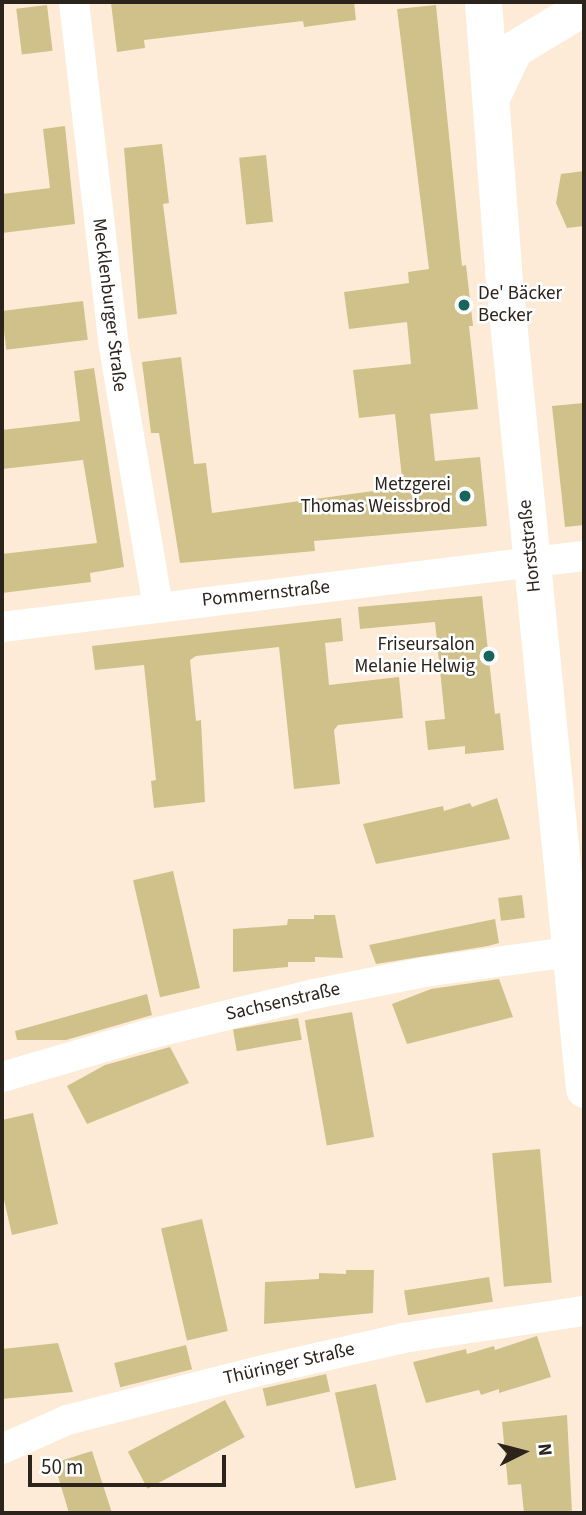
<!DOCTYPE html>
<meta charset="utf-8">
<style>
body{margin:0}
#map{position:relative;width:586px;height:1515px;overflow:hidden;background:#fdebd7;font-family:"Source Sans 3",sans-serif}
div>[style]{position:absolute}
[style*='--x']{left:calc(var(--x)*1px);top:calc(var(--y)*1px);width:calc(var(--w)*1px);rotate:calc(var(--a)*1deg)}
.building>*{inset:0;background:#d0c18a;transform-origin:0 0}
.minor>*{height:30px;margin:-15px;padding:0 15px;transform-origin:15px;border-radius:15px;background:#fff}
.tertiary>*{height:37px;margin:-18.5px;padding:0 18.5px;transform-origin:18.5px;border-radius:18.5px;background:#fff}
.dots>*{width:19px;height:19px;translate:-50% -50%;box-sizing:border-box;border:4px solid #fff;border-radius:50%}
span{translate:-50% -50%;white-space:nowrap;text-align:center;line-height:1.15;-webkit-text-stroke:5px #fff;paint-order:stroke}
.poi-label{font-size:19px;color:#2b241d}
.left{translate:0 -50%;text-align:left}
.right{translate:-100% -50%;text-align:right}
.street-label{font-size:19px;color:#2b241d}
.frame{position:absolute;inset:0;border:4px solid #2b241d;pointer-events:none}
.north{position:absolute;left:488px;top:1417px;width:70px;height:70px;-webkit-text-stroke:5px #fff;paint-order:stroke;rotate:84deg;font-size:19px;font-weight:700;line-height:28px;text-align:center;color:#2b241d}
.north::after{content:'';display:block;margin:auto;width:24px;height:32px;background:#2b241d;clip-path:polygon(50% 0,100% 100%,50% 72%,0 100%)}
.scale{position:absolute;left:28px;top:1455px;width:198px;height:32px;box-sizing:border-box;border:4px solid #2b241d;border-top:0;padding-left:9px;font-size:21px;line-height:24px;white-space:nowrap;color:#2b241d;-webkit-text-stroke:5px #fff;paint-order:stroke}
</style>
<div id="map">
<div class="building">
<div style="clip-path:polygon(354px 2px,356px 20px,304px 27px,303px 21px,144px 40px,145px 48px,117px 52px,111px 3px)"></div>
<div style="left:47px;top:5px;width:46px;height:31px;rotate:83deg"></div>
<div style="clip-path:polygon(436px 5px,462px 266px,466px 265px,473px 326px,469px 326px,478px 409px,430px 414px,435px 461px,480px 457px,487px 526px,314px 541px,315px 551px,180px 563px,159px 433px,151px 433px,142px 362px,181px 357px,194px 464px,206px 463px,212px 513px,403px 487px,395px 414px,359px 418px,353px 370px,411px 364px,407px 322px,349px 329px,344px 292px,409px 283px,408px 272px,429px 269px,397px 9px)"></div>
<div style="clip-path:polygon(65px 126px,75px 224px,2px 233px,2px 194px,50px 188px,43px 129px)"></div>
<div style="clip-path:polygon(162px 144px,169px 203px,163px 204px,177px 314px,138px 319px,124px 148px)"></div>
<div style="left:266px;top:155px;width:67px;height:27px;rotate:84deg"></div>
<div style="clip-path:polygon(584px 171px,584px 226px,567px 228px,556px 203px,561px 174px)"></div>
<div style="left:83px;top:301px;width:39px;height:82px;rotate:83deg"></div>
<div style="clip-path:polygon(94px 368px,124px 567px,90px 573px,91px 582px,2px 593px,2px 554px,97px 543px,83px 460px,2px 469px,2px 430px,80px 421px,74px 371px)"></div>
<div style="clip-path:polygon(584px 403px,584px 525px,565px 527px,552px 406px)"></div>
<div style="clip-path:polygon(482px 596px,495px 714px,500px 713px,504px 750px,465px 754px,465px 746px,428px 750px,425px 721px,445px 719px,435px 622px,360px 629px,358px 607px)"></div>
<div style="clip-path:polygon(341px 618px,343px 641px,325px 643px,329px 685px,399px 677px,403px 718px,338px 725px,334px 730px,340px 784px,294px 789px,279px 647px,196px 656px,190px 660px,196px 721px,201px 720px,205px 802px,154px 808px,151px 781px,156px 780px,144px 665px,95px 670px,92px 646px)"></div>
<div style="clip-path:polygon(497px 798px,510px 839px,376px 864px,363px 824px,443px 806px,444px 811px,470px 803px,472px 807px)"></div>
<div style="left:173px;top:871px;width:120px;height:41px;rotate:77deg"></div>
<div style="left:522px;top:895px;width:23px;height:24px;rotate:83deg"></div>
<div style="clip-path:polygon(314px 915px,335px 915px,343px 958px,315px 957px,315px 962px,288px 962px,288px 967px,233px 972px,233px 929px,287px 925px,288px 919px,314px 919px)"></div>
<div style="clip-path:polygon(495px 919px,499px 943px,488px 946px,376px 964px,369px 945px)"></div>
<div style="clip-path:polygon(499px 979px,513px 1017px,407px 1044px,392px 1004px,431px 989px)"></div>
<div style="clip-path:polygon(147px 994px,152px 1015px,66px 1040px,17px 1040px,15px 1031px)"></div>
<div style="left:352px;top:1012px;width:127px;height:48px;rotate:80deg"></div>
<div style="left:298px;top:1018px;width:22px;height:66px;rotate:80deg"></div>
<div style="clip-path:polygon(170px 1047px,189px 1083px,87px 1124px,67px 1086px,105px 1065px)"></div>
<div style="clip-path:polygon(33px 1113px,58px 1224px,12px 1235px,2px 1191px,2px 1120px)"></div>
<div style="left:540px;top:1149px;width:134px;height:48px;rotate:85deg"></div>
<div style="left:202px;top:1219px;width:115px;height:42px;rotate:77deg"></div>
<div style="clip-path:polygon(346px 1270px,374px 1270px,373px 1313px,264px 1324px,265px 1282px,319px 1279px,319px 1273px,346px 1274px)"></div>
<div style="left:489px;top:1277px;width:25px;height:86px;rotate:81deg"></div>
<div style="clip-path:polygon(537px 1336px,551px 1377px,499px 1393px,499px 1389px,481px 1395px,479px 1390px,426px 1403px,413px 1362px,466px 1349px,467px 1354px,494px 1346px,495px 1350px)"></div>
<div style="clip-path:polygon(58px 1343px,73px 1392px,2px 1399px,2px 1349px)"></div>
<div style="left:186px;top:1345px;width:25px;height:74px;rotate:76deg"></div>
<div style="left:326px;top:1374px;width:18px;height:65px;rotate:77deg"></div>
<div style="left:376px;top:1384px;width:98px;height:42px;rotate:78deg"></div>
<div style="left:225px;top:1400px;width:42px;height:110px;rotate:62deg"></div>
<div style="clip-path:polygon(567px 1415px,572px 1513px,524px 1513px,521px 1484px,508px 1485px,502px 1422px)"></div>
<div style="clip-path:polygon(92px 1451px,112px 1513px,69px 1513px,54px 1463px)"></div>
</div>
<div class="minor">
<div style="--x:74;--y:2;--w:347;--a:83.4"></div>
<div style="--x:114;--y:347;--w:263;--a:80.4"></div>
<div style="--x:2;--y:627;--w:586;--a:-6.96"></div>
<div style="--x:2;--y:1077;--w:150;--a:-16.3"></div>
<div style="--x:146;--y:1035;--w:173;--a:-13.7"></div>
<div style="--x:314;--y:994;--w:113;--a:-11.2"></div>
<div style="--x:425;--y:972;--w:146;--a:-7.9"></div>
<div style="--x:2;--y:1449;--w:71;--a:-24"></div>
<div style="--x:67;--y:1420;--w:194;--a:-14.3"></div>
<div style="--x:255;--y:1372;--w:152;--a:-12.9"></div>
<div style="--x:403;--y:1338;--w:183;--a:-8.5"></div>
</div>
<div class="tertiary">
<div style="--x:483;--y:2;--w:270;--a:85.7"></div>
<div style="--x:503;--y:271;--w:822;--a:84.34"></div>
<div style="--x:493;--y:93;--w:49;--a:-64.5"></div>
<div style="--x:514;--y:49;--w:79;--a:-31.1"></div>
</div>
<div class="dots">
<div style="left:464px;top:305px;background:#17645d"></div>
<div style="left:465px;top:496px;background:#17645d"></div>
<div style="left:489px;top:656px;background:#17645d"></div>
</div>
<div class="poi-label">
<span class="left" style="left:478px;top:305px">De' Bäcker<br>Becker</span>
<span class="right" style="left:451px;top:496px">Metzgerei<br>Thomas Weissbrod</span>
<span class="right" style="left:475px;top:656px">Friseursalon<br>Melanie Helwig</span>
</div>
<div class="street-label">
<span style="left:109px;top:305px;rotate:83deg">Mecklenburger Straße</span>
<span style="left:530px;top:546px;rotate:-96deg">Horststraße</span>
<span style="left:266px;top:594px;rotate:-6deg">Pommernstraße</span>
<span style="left:283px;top:1002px;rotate:-13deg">Sachsenstraße</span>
<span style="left:289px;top:1364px;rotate:-13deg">Thüringer Straße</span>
</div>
<div class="frame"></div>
<div class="north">N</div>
<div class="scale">50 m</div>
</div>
